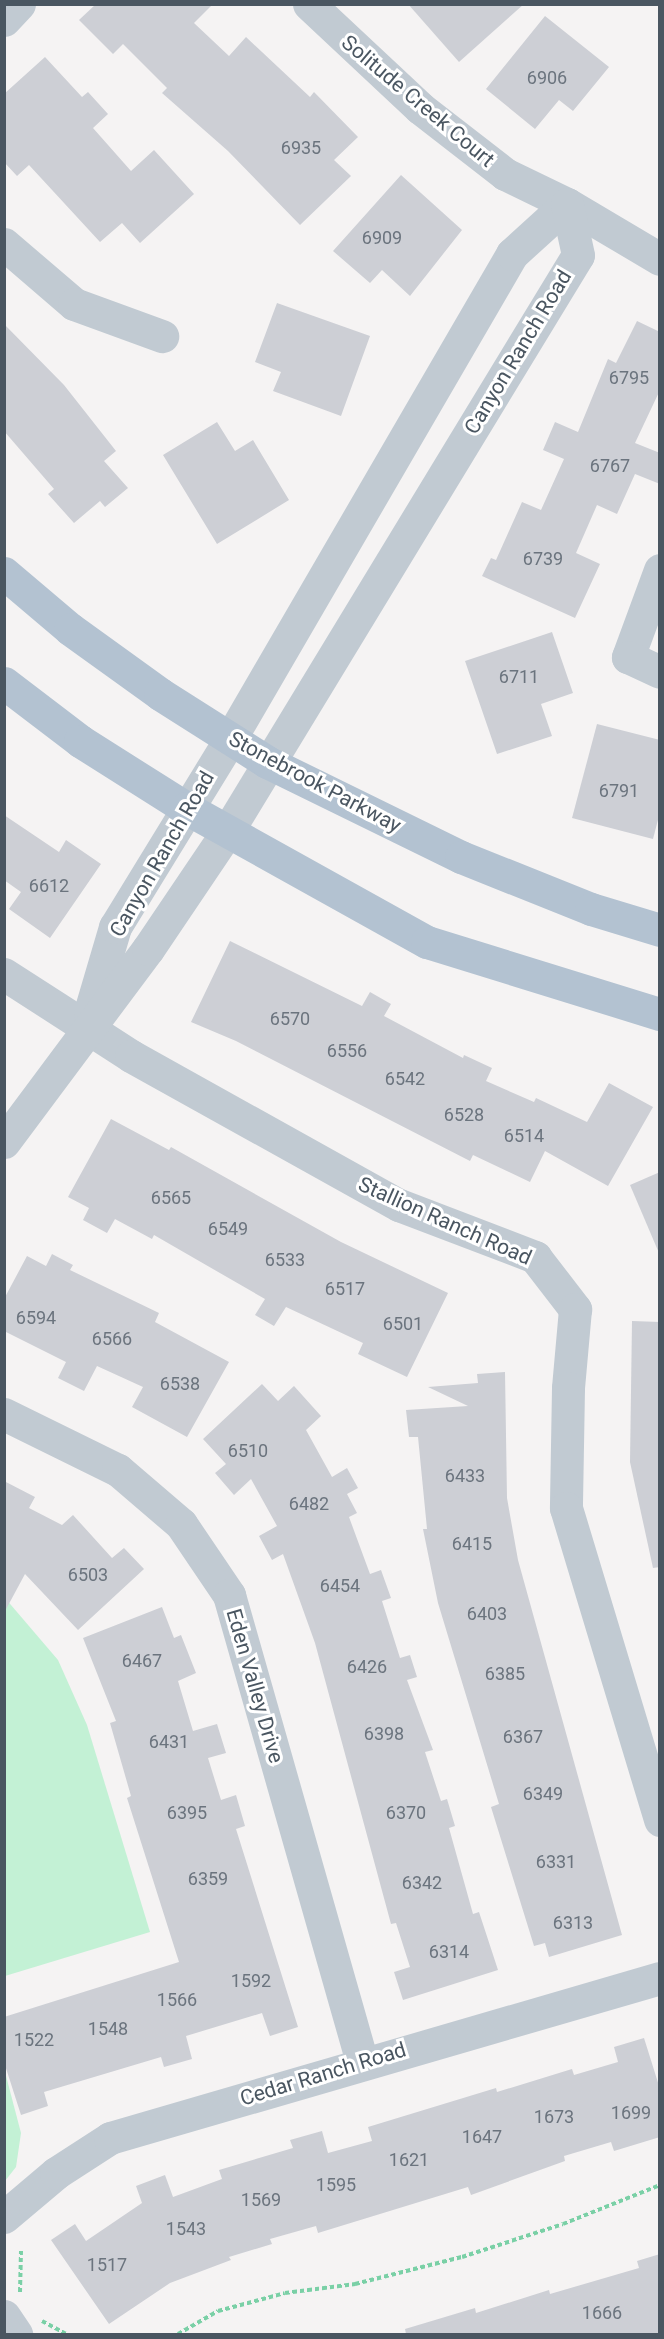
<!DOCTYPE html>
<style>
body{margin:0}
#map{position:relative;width:664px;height:2339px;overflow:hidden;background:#f5f3f3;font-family:Roboto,sans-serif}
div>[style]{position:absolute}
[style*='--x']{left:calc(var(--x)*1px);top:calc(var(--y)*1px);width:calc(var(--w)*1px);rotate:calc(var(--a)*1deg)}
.green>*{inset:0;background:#c3f1d5}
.building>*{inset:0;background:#cdcfd5}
.path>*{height:4px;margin-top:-2px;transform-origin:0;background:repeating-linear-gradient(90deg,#7ad0a6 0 4.5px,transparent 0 7.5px)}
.minor>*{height:33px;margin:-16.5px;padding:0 16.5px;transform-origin:16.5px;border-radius:16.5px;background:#c1cad2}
.major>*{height:33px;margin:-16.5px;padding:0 16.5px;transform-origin:16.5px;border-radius:16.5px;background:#b3c2d1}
span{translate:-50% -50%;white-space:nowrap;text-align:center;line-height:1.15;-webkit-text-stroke:6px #fff;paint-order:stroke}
.number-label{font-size:18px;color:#6b747e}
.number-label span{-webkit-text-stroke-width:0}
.street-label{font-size:21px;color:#4a5661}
.frame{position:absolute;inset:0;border:6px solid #4a5661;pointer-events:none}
</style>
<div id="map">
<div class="green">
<div style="clip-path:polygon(5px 1598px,58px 1660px,87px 1725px,150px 1932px,5px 1976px)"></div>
<div style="clip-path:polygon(5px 2072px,21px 2133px,16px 2167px,5px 2181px)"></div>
</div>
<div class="building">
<div style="clip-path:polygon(96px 4px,213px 4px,194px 23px,229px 56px,246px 37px,310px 97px,314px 92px,358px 137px,334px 160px,351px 176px,300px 225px,228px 151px,162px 93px,167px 88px,123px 44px,113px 54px,79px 20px)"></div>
<div style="clip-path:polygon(408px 4px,524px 4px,459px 62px)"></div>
<div style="clip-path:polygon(545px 16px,609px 67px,573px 111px,559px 100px,535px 129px,486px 89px)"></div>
<div style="clip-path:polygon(45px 57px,82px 97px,88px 92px,108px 114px,93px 128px,131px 171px,154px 150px,194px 194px,140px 243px,122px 223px,100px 242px,29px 165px,17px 176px,4px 162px,4px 94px)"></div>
<div style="clip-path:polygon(401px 175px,462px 230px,410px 296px,382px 270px,370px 283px,333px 251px)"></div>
<div style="clip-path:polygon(277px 303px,370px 336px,341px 416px,273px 391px,281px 372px,255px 362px)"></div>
<div style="clip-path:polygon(637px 321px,660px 332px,660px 390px,635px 443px,660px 453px,660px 484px,635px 474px,617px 514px,597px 505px,576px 553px,600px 564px,575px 618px,482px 576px,491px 558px,496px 560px,522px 502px,541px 510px,564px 459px,543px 450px,555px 422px,578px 432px,608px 359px,616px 363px)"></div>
<div style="clip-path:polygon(4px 324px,64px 385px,116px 451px,104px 461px,128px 488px,105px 507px,100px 501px,74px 523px,48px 494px,54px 489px,4px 431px)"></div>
<div style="clip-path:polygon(217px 422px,235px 451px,253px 440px,289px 500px,217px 544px,163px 455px)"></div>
<div style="clip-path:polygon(552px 632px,573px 693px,541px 704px,552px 736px,497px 754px,465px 661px)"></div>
<div style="clip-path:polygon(597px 724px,660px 740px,660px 812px,653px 839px,572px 818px)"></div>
<div style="clip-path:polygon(4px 815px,59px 852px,66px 840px,101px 864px,50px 938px,9px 909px,21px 892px,4px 880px)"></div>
<div style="clip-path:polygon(230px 941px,362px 1006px,370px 992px,391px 1004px,384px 1016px,463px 1058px,464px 1055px,492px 1068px,486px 1081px,534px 1102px,536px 1098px,587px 1122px,609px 1083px,653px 1107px,608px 1186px,545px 1151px,530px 1182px,473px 1155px,470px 1161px,236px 1041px,191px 1022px)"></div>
<div style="clip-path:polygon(111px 1119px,169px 1150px,171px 1147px,341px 1242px,448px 1293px,407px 1377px,358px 1354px,363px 1343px,286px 1307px,274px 1326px,255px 1315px,265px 1299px,154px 1235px,152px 1239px,115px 1219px,107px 1233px,83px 1220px,89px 1208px,68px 1197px)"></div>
<div style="clip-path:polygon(660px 1172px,660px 1253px,659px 1253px,630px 1185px)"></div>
<div style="clip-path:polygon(52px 1254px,73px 1265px,70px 1270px,159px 1313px,155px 1322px,229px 1362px,187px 1437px,132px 1407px,143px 1387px,97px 1366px,84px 1391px,58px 1378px,66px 1362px,4px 1331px,4px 1299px,27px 1256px,46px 1266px)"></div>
<div style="clip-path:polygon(632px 1321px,660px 1322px,660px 1567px,653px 1568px,630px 1462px)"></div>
<div style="clip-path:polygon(505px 1372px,507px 1498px,518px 1560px,622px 1935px,549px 1957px,545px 1943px,534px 1946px,491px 1807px,499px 1804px,438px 1603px,423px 1529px,427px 1529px,418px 1437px,409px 1437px,406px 1410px,468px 1406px,428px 1387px,478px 1383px,477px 1374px)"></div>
<div style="clip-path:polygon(262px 1384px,278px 1401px,294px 1386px,321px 1416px,306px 1430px,332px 1477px,347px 1468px,358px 1488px,347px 1494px,357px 1513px,349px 1517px,370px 1574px,381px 1570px,391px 1598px,382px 1601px,400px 1658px,410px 1655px,417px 1677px,407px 1680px,433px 1750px,425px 1752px,441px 1801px,447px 1799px,455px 1826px,449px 1828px,473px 1914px,479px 1912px,498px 1970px,403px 2000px,394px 1972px,410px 1967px,396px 1923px,391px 1924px,315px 1643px,283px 1554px,272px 1560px,259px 1536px,277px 1526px,251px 1479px,234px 1495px,215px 1473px,226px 1464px,203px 1439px)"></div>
<div style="clip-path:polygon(4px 1481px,35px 1497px,29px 1508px,62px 1525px,73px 1515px,112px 1558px,124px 1548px,144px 1569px,78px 1630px,25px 1574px,4px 1613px)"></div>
<div style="clip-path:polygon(162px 1607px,174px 1638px,181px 1635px,196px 1673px,178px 1681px,193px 1731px,217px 1724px,226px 1753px,208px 1758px,221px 1800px,236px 1795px,245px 1826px,236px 1829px,298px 2027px,270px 2036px,262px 2013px,186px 2036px,192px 2059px,164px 2067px,161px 2057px,44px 2092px,48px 2106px,21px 2115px,4px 2062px,4px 2017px,179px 1962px,127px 1798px,131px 1796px,110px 1723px,116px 1721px,83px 1638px)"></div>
<div style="clip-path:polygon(644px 2038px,660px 2089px,660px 2137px,614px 2151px,611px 2142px,564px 2156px,565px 2161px,471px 2195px,468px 2187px,318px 2233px,316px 2226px,270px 2239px,272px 2244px,229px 2257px,231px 2260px,170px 2283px,109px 2324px,51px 2240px,75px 2224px,86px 2241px,142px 2203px,136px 2186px,165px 2175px,173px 2197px,222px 2179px,219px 2170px,293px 2148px,290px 2140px,322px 2131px,328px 2153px,372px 2141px,368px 2127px,496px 2088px,497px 2092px,572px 2069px,574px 2075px,618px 2062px,614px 2047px)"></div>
<div style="clip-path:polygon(660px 2254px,660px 2334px,406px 2334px,405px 2329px,475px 2308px,476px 2313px,549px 2290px,550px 2294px,639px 2268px,637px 2261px)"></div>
</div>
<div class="path">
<div style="--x:20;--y:2292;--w:41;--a:-88.6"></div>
<div style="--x:42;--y:2321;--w:27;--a:28"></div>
<div style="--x:178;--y:2334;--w:46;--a:-29.9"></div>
<div style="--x:218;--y:2311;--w:69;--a:-15"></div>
<div style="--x:285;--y:2293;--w:71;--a:-7.3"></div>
<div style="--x:355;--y:2284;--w:110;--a:-14.2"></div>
<div style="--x:462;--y:2257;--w:106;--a:-18.1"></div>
<div style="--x:563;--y:2224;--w:105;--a:-21.9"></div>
</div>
<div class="minor">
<div style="--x:309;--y:4;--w:152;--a:43.1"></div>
<div style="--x:420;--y:108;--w:108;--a:37.8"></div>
<div style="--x:505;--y:174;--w:69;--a:25.8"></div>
<div style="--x:567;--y:204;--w:108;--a:30.6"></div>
<div style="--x:4;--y:20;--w:22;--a:-47"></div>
<div style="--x:4;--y:244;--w:92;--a:40.6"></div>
<div style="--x:74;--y:304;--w:94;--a:20"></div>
<div style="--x:660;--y:570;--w:93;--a:110.2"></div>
<div style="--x:628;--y:657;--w:35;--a:25"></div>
<div style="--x:4;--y:974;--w:151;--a:32.8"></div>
<div style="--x:131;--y:1056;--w:307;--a:29.1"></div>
<div style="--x:399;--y:1205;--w:146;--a:20.9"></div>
<div style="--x:535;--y:1257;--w:66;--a:52.4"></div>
<div style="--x:575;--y:1309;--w:79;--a:95.1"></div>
<div style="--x:568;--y:1388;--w:120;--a:91"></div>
<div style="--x:566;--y:1508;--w:326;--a:73.2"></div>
<div style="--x:90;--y:1012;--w:89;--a:-73.6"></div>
<div style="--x:115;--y:927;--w:220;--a:-58.5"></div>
<div style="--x:230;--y:739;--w:561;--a:-59.82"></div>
<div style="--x:512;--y:254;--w:74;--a:-42.3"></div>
<div style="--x:4;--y:1142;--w:241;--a:-53.3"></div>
<div style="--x:148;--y:949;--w:141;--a:-56"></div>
<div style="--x:227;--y:832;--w:675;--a:-58.69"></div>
<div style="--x:578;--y:255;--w:52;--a:-102.2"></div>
<div style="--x:4;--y:1414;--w:127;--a:26.2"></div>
<div style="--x:118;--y:1470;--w:83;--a:40.6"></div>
<div style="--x:181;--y:1524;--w:86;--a:55.9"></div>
<div style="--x:229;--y:1595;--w:486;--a:74.1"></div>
<div style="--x:4;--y:2217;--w:68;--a:-40.2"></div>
<div style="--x:56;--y:2173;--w:64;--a:-32.9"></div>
<div style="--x:110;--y:2138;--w:573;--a:-16.22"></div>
<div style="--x:4;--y:2316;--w:22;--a:56"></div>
</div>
<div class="major">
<div style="--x:4;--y:573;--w:87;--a:40.3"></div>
<div style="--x:70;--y:629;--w:111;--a:35.8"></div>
<div style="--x:160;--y:694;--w:127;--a:32.4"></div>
<div style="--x:267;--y:762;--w:216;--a:26.1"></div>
<div style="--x:461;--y:857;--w:140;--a:21.8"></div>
<div style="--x:591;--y:909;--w:72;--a:16.9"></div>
<div style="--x:4;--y:683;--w:96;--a:37.3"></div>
<div style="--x:80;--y:741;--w:125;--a:32.3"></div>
<div style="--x:186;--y:808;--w:276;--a:29.1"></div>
<div style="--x:427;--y:942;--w:244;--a:17.2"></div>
</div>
<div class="number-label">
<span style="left:547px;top:78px">6906</span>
<span style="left:301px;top:148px">6935</span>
<span style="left:382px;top:238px">6909</span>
<span style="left:629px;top:378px">6795</span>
<span style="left:610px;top:466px">6767</span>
<span style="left:543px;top:559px">6739</span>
<span style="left:519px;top:677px">6711</span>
<span style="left:619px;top:791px">6791</span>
<span style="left:49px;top:886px">6612</span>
<span style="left:290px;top:1019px">6570</span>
<span style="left:347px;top:1051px">6556</span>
<span style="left:405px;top:1079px">6542</span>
<span style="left:464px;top:1115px">6528</span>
<span style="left:524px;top:1136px">6514</span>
<span style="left:171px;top:1198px">6565</span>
<span style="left:228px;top:1229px">6549</span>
<span style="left:285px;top:1260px">6533</span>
<span style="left:345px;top:1289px">6517</span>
<span style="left:36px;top:1318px">6594</span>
<span style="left:403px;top:1324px">6501</span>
<span style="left:112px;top:1339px">6566</span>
<span style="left:180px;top:1384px">6538</span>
<span style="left:248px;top:1451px">6510</span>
<span style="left:465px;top:1476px">6433</span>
<span style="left:309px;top:1504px">6482</span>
<span style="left:472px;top:1544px">6415</span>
<span style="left:88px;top:1575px">6503</span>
<span style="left:340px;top:1586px">6454</span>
<span style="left:487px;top:1614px">6403</span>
<span style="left:142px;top:1661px">6467</span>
<span style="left:367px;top:1667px">6426</span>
<span style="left:505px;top:1674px">6385</span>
<span style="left:384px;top:1734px">6398</span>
<span style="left:523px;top:1737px">6367</span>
<span style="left:169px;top:1742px">6431</span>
<span style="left:543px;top:1794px">6349</span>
<span style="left:187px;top:1813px">6395</span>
<span style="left:406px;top:1813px">6370</span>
<span style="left:556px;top:1862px">6331</span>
<span style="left:208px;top:1879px">6359</span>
<span style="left:422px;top:1883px">6342</span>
<span style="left:573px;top:1923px">6313</span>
<span style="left:449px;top:1952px">6314</span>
<span style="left:251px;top:1981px">1592</span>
<span style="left:177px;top:2000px">1566</span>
<span style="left:108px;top:2029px">1548</span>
<span style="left:34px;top:2040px">1522</span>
<span style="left:631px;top:2113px">1699</span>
<span style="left:554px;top:2117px">1673</span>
<span style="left:482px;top:2137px">1647</span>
<span style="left:409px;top:2160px">1621</span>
<span style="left:336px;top:2185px">1595</span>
<span style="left:261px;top:2200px">1569</span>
<span style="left:186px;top:2229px">1543</span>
<span style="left:107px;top:2265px">1517</span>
<span style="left:602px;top:2313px">1666</span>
</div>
<div class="street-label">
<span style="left:418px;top:101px;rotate:40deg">Solitude Creek Court</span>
<span style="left:518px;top:352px;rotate:-59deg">Canyon Ranch Road</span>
<span style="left:315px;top:782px;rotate:28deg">Stonebrook Parkway</span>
<span style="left:162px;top:854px;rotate:-60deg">Canyon Ranch Road</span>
<span style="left:445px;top:1221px;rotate:24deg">Stallion Ranch Road</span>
<span style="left:255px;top:1686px;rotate:74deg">Eden Valley Drive</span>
<span style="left:323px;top:2074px;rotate:-17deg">Cedar Ranch Road</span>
</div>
<div class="frame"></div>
</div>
